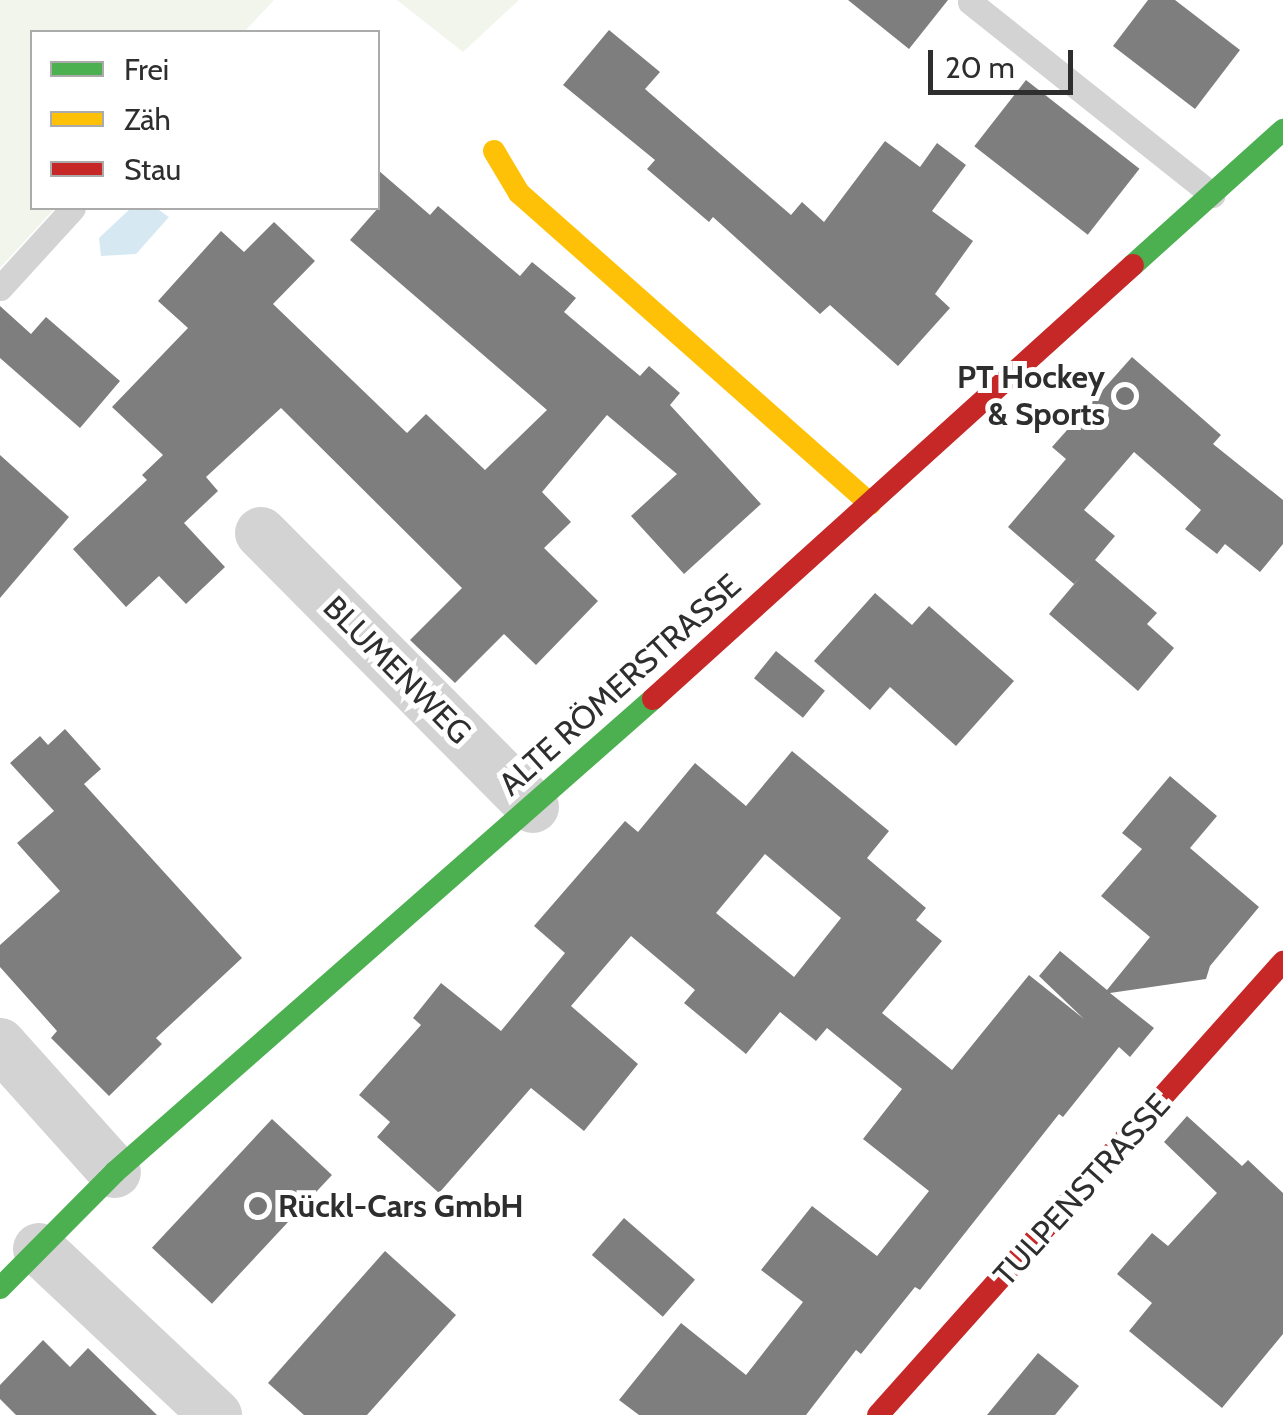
<!DOCTYPE html>
<meta charset="utf-8">
<style>
body{margin:0}
#map{position:relative;width:1283px;height:1415px;overflow:hidden;background:#fff;font-family:Cabin,sans-serif}
div>[style]{position:absolute}
[style*='--x']{left:calc(var(--x)*1px);top:calc(var(--y)*1px);width:calc(var(--w)*1px);rotate:calc(var(--a)*1deg)}
.green>*{inset:0;background:#f1f5eb}
.water>*{inset:0;background:#d6e9f3}
.building>*{inset:0;background:#7e7e7e;transform-origin:0 0}
.lane>*{height:25px;margin:-12.5px;padding:0 12.5px;transform-origin:12.5px;border-radius:12.5px;background:#d3d3d3}
.street>*{height:52px;margin:-26px;padding:0 26px;transform-origin:26px;border-radius:26px;background:#d3d3d3}
.fast>*{height:22px;margin:-11px;padding:0 11px;transform-origin:11px;border-radius:11px;background:#4caf50}
.slow>*{height:22px;margin:-11px;padding:0 11px;transform-origin:11px;border-radius:11px;background:#ffc107}
.jam>*{height:22px;margin:-11px;padding:0 11px;transform-origin:11px;border-radius:11px;background:#c62828}
.dots>*{width:28px;height:28px;translate:-50% -50%;box-sizing:border-box;border:5px solid #fff;border-radius:50%}
span{translate:-50% -50%;white-space:nowrap;text-align:center;line-height:1.15;-webkit-text-stroke:10px #fff;paint-order:stroke}
.poi-label{font-size:32px;color:#2e2e2e;font-weight:700}
.right{translate:-100% -50%;text-align:right}
.left{translate:0 -50%;text-align:left}
.street-label{font-size:32px;color:#2e2e2e}
.legend{position:absolute;left:30px;top:30px;width:350px;height:180px;box-sizing:border-box;background:#fff;border:2px solid #ababab;margin:0;padding:12px 18px;list-style:none;font-size:30px;color:#2e2e2e}
.legend li{display:flex;align-items:center;gap:20px;height:50px}
.legend b{width:50px;border:2px solid #ababab}
.scale{position:absolute;left:928px;top:50px;width:145px;height:45px;box-sizing:border-box;border:5px solid #2e2e2e;border-top:0;padding-left:12px;font-size:30px;line-height:35px;white-space:nowrap;color:#2e2e2e;-webkit-text-stroke:8px #fff;paint-order:stroke}
</style>
<div id="map">
<div class="green">
<div style="clip-path:polygon(0 0,274px 0,244px 32px,32px 32px,32px 208px,55px 208px,0 268px)"></div>
<div style="clip-path:polygon(397px 0,519px 0,463px 52px)"></div>
</div>
<div class="water">
<div style="clip-path:polygon(131px 208px,156px 208px,169px 217px,136px 254px,101px 256px,99px 238px)"></div>
</div>
<div class="building">
<div style="clip-path:polygon(848px 0,948px 0,909px 49px)"></div>
<div style="clip-path:polygon(1148px 0,1175px 0,1240px 50px,1195px 109px,1113px 46px)"></div>
<div style="clip-path:polygon(609px 30px,660px 72px,645px 89px,791px 215px,802px 202px,824px 222px,885px 141px,920px 167px,937px 143px,966px 165px,932px 211px,973px 241px,935px 294px,950px 308px,898px 366px,830px 305px,820px 314px,713px 217px,709px 222px,647px 169px,655px 160px,563px 85px)"></div>
<div style="left:1026px;top:80px;width:144px;height:84px;rotate:38deg"></div>
<div style="clip-path:polygon(378px 170px,430px 215px,438px 206px,520px 276px,532px 262px,576px 298px,564px 312px,640px 376px,649px 366px,680px 393px,670px 405px,761px 504px,684px 574px,631px 516px,677px 474px,607px 415px,542px 492px,571px 522px,544px 548px,598px 601px,536px 665px,504px 634px,455px 683px,410px 640px,462px 588px,281px 408px,206px 477px,218px 491px,184px 523px,225px 567px,186px 604px,159px 576px,126px 607px,73px 549px,147px 480px,142px 475px,163px 455px,112px 407px,188px 328px,158px 301px,221px 231px,244px 252px,274px 222px,315px 261px,273px 304px,407px 433px,426px 414px,485px 470px,547px 410px,350px 240px,378px 208px)"></div>
<div style="clip-path:polygon(0 306px,31px 334px,46px 317px,120px 381px,80px 428px,0 358px)"></div>
<div style="clip-path:polygon(1132px 357px,1221px 435px,1213px 444px,1283px 500px,1283px 544px,1260px 572px,1225px 544px,1217px 554px,1185px 529px,1201px 510px,1134px 452px,1084px 510px,1115px 536px,1095px 560px,1157px 613px,1147px 624px,1174px 648px,1138px 691px,1049px 614px,1081px 576px,1074px 584px,1008px 527px,1066px 459px,1052px 447px)"></div>
<div style="clip-path:polygon(0 455px,69px 517px,0 598px)"></div>
<div style="clip-path:polygon(875px 593px,912px 625px,929px 606px,1014px 681px,956px 746px,890px 687px,870px 710px,814px 661px)"></div>
<div style="left:776px;top:651px;width:63px;height:35px;rotate:39deg"></div>
<div style="clip-path:polygon(65px 729px,101px 769px,84px 784px,242px 958px,156px 1038px,162px 1044px,109px 1096px,51px 1038px,57px 1031px,0 967px,0 945px,60px 891px,17px 843px,54px 811px,10px 763px,40px 736px,48px 745px)"></div>
<div style="clip-path:polygon(evenodd,792px 751px,889px 831px,867px 858px,926px 908px,916px 920px,942px 941px,882px 1013px,952px 1070px,1029px 975px,1084px 1019px,1039px 976px,1060px 951px,1107px 990px,1150px 937px,1101px 896px,1142px 849px,1122px 833px,1170px 776px,1217px 816px,1190px 848px,1259px 907px,1210px 966px,1206px 979px,1110px 993px,1154px 1028px,1130px 1057px,1119px 1047px,1063px 1117px,1059px 1114px,920px 1290px,915px 1287px,861px 1354px,856px 1350px,806px 1415px,639px 1415px,619px 1400px,681px 1323px,746px 1375px,803px 1302px,761px 1270px,812px 1206px,877px 1256px,929px 1191px,863px 1139px,902px 1089px,827px 1028px,816px 1041px,780px 1012px,746px 1054px,684px 1003px,695px 990px,631px 936px,571px 1006px,638px 1064px,584px 1131px,531px 1088px,439px 1193px,377px 1137px,390px 1122px,359px 1095px,421px 1025px,413px 1018px,441px 983px,501px 1031px,565px 953px,534px 926px,625px 821px,638px 832px,695px 763px,746px 806px,792px 751px,765px 854px,841px 918px,794px 977px,716px 913px,765px 854px)"></div>
<div style="clip-path:polygon(1187px 1116px,1242px 1166px,1248px 1160px,1283px 1193px,1283px 1334px,1222px 1408px,1129px 1331px,1152px 1303px,1117px 1274px,1152px 1233px,1168px 1246px,1217px 1193px,1164px 1142px)"></div>
<div style="left:272px;top:1119px;width:82px;height:176px;rotate:43deg"></div>
<div style="left:624px;top:1218px;width:94px;height:49px;rotate:41deg"></div>
<div style="clip-path:polygon(385px 1251px,456px 1315px,367px 1415px,304px 1415px,268px 1383px)"></div>
<div style="clip-path:polygon(43px 1340px,70px 1367px,88px 1348px,157px 1415px,16px 1415px,0 1399px,0 1385px)"></div>
<div style="clip-path:polygon(1038px 1353px,1079px 1386px,1055px 1415px,987px 1415px)"></div>
</div>
<div class="lane">
<div style="--x:970;--y:2;--w:310;--a:38.5"></div>
<div style="--x:0;--y:288;--w:108;--a:-47.6"></div>
</div>
<div class="street">
<div style="--x:261;--y:533;--w:386;--a:45.2"></div>
<div style="--x:0;--y:1044;--w:172;--a:48.1"></div>
<div style="--x:39;--y:1249;--w:243;--a:43.2"></div>
</div>
<div class="fast">
<div style="--x:1133;--y:265;--w:202;--a:-42"></div>
<div style="--x:0;--y:1288;--w:163;--a:-45.2"></div>
<div style="--x:115;--y:1172;--w:716;--a:-41.32"></div>
</div>
<div class="slow">
<div style="--x:494;--y:151;--w:49;--a:59.2"></div>
<div style="--x:519;--y:193;--w:469;--a:41.5"></div>
</div>
<div class="jam">
<div style="--x:653;--y:699;--w:647;--a:-42.12"></div>
<div style="--x:878;--y:1415;--w:608;--a:-48.2"></div>
</div>
<div class="dots">
<div style="left:1125px;top:396px;background:#777"></div>
<div style="left:258px;top:1206px;background:#777"></div>
</div>
<div class="poi-label">
<span class="right" style="left:1105px;top:396px">PT Hockey<br>&amp; Sports</span>
<span class="left" style="left:278px;top:1206px">Rückl-Cars GmbH</span>
</div>
<div class="street-label">
<span style="left:397px;top:670px;rotate:45deg">BLUMENWEG</span>
<span style="left:620px;top:685px;rotate:-42deg">ALTE RÖMERSTRASSE</span>
<span style="left:1082px;top:1190px;rotate:-48deg">TULPENSTRASSE</span>
</div>
<ul class="legend">
<li><b style="height:12px;background:#4caf50"></b>Frei</li>
<li><b style="height:12px;background:#ffc107"></b>Zäh</li>
<li><b style="height:12px;background:#c62828"></b>Stau</li>
</ul>
<div class="scale">20 m</div>
</div>
